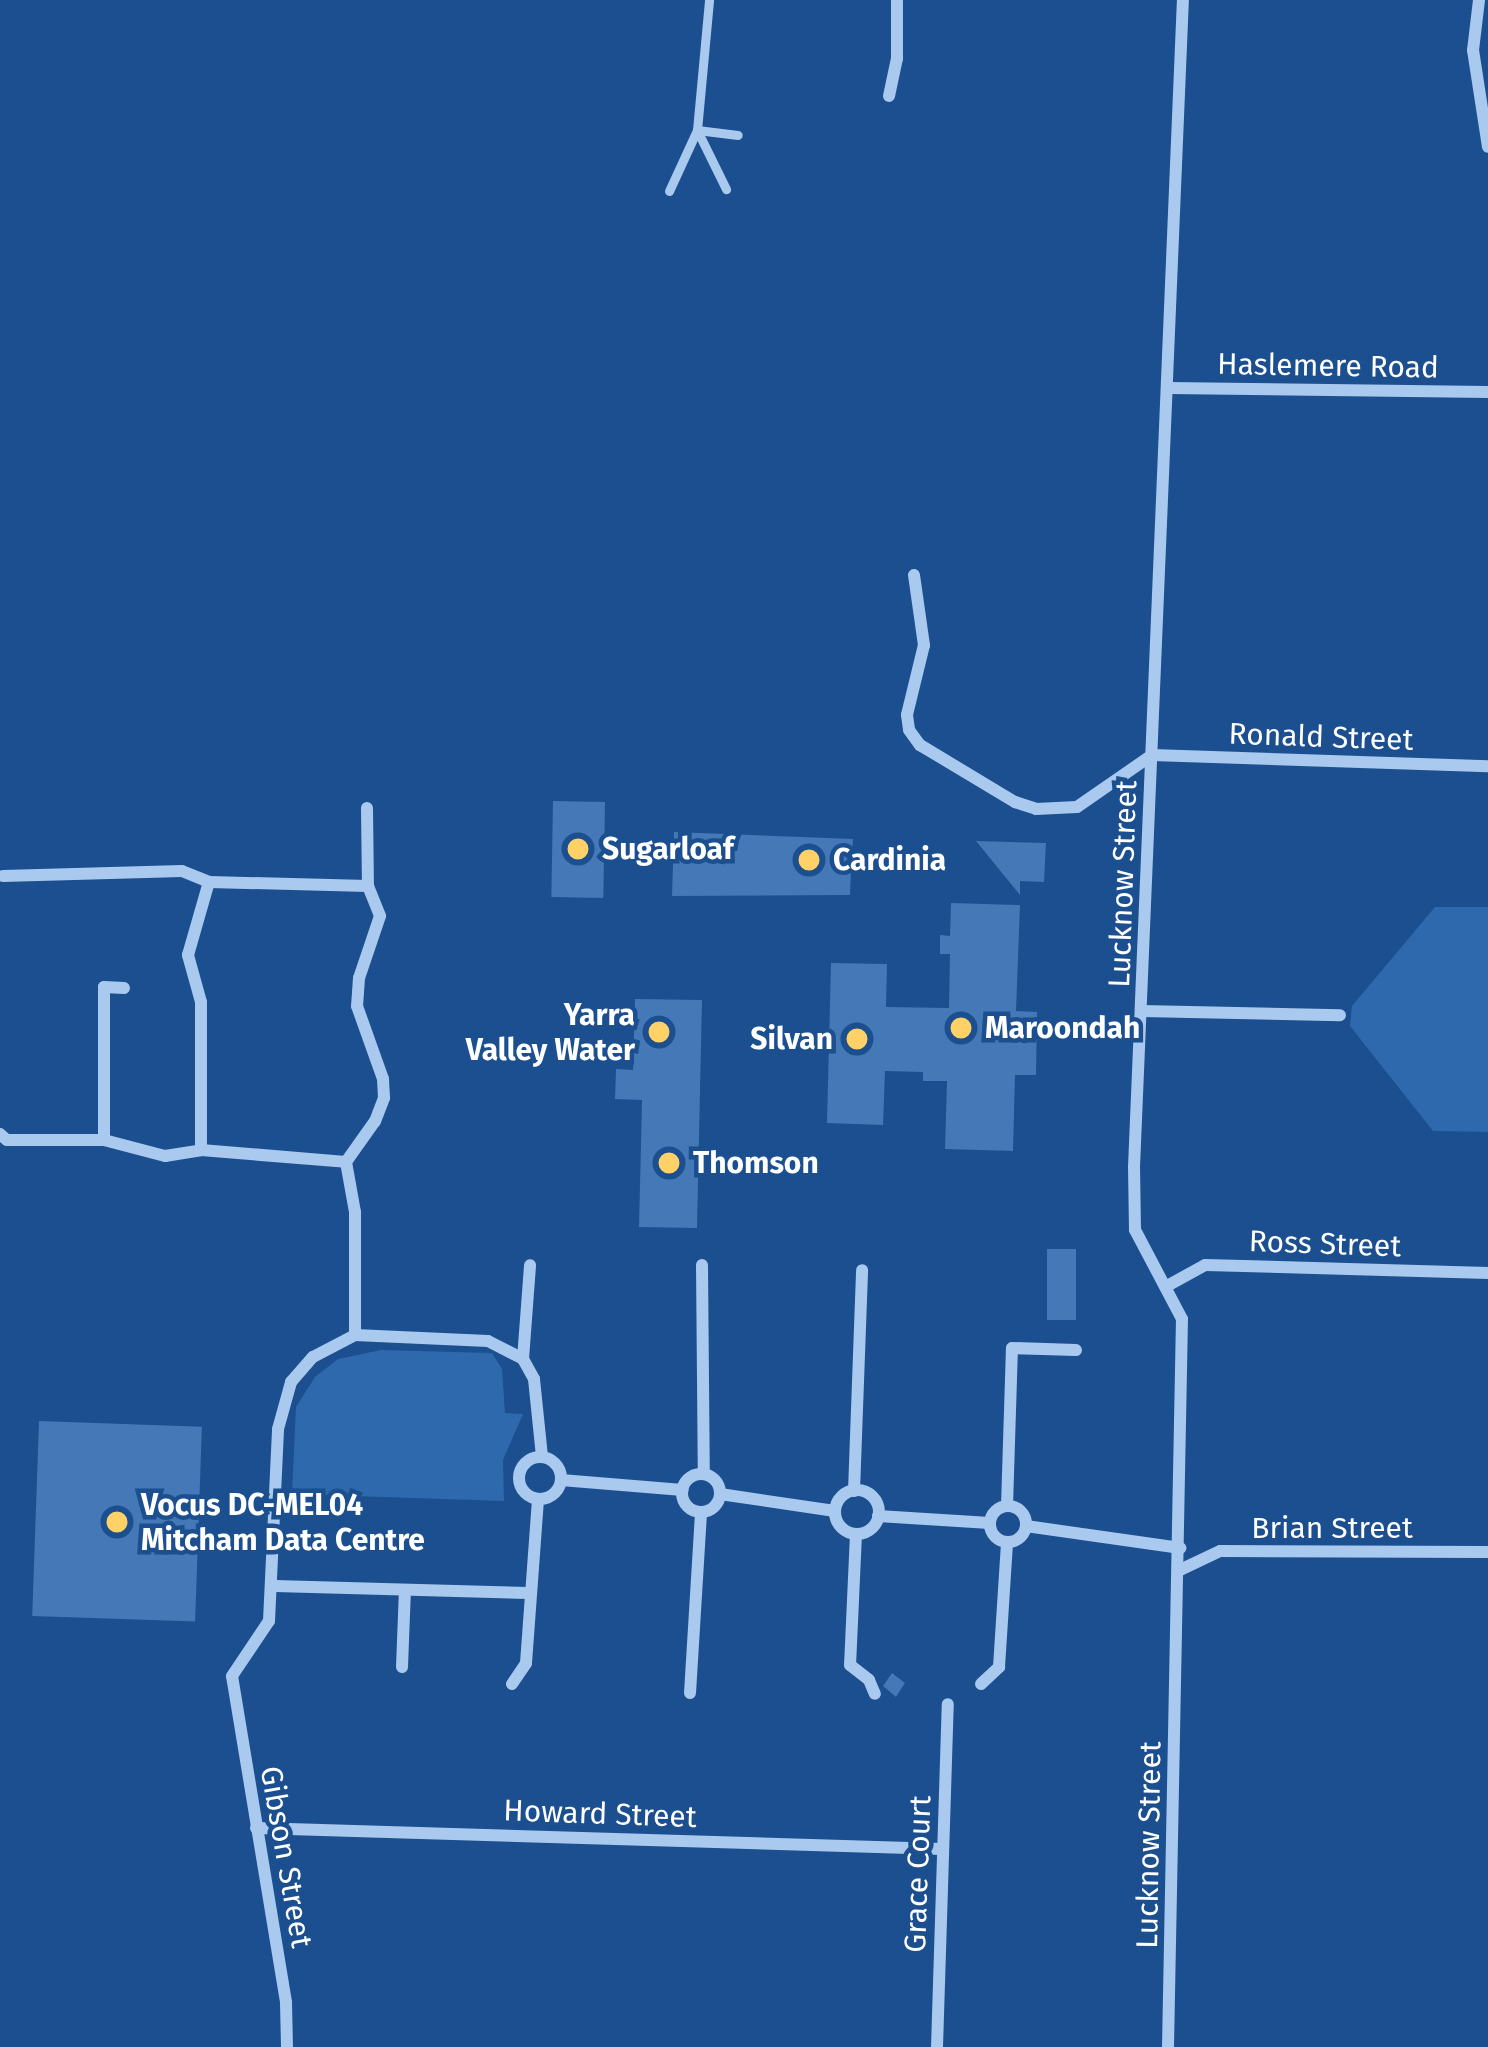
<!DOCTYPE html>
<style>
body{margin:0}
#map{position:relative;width:1488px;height:2047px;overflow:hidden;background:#1b4f8f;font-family:"Fira Sans",sans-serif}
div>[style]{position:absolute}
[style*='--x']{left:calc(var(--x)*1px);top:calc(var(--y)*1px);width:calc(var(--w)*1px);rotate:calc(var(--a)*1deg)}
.green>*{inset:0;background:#2e69ad}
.building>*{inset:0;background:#4478b7;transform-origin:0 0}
.lane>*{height:9px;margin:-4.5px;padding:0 4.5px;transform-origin:4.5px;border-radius:4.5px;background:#a9c9ee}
.street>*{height:12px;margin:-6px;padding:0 6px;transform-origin:6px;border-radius:6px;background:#a9c9ee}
.street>.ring{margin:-6px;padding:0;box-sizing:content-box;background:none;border:12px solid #a9c9ee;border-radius:50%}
.dots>*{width:33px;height:33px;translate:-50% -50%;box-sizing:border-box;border:6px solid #1b4f8f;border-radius:50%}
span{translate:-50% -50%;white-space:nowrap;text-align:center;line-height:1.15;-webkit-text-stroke:9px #1b4f8f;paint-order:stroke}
.street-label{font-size:30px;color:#fff}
.poi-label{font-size:30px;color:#fff;font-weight:700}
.left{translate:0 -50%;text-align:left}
.right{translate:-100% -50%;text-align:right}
</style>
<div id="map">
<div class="green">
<div style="clip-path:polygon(1435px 907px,1488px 907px,1488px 1132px,1433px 1131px,1350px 1026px,1352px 1006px)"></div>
<div style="clip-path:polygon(381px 1350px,492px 1353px,502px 1369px,505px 1413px,523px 1414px,503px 1460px,504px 1501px,292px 1494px,296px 1407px,315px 1377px,338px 1359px)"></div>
</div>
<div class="building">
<div style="left:553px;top:801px;width:52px;height:96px;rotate:1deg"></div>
<div style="clip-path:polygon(674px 832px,853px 839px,852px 851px,863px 851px,863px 870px,851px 870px,850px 895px,672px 896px)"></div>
<div style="clip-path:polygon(976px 841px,1046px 843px,1044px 882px,1020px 881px,1020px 895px)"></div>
<div style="clip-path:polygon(951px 903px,1020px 905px,1016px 1011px,1037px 1012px,1036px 1075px,1015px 1075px,1013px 1151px,945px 1149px,947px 1081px,923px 1081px,923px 1072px,885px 1071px,883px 1125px,827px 1123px,831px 963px,887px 964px,886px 1007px,949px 1008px,950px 954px,940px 954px,940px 935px,950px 936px)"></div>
<div style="clip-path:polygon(635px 999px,702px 1000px,697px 1228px,639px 1227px,642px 1100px,615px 1099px,616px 1069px,633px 1070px)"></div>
<div style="left:1047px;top:1249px;width:29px;height:71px"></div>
<div style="left:39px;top:1421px;width:163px;height:195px;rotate:2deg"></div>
<div style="clip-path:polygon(892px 1673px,905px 1683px,896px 1697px,883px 1686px)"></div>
</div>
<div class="lane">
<div style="--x:697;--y:130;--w:66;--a:63.8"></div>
<div style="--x:697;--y:130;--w:41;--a:7"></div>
<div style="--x:669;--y:191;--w:67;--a:-65.3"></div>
<div style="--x:697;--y:130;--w:131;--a:-84.7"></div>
</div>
<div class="street">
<div style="--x:1479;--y:0;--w:50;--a:96.8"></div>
<div style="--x:1473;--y:50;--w:98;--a:81.2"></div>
<div style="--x:889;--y:96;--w:38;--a:-78"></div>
<div style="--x:897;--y:59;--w:59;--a:-90"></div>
<div style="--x:1168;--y:388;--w:320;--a:0.7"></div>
<div style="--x:914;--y:575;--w:71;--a:81.9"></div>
<div style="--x:924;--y:645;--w:72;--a:103.7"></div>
<div style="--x:907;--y:715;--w:15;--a:82"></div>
<div style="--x:909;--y:730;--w:19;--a:54"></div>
<div style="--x:920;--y:745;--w:111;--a:31"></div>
<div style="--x:1015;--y:802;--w:22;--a:18"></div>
<div style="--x:1036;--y:809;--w:41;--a:-2.8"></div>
<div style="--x:1077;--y:807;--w:91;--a:-34.7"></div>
<div style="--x:1152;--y:755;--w:336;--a:1.9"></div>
<div style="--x:367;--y:808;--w:78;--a:89.3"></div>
<div style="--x:3;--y:876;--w:179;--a:-1.6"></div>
<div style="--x:182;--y:871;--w:29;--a:22"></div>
<div style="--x:1142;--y:1011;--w:198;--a:1.2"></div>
<div style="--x:0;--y:1134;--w:9;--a:41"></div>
<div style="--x:7;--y:1140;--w:97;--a:0"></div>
<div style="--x:104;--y:1140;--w:63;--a:14.7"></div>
<div style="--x:165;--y:1156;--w:36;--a:-9"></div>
<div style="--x:201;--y:1150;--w:145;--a:4.7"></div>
<div style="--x:104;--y:1140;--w:153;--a:-90"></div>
<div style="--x:104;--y:987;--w:20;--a:3"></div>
<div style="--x:201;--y:1150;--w:148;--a:-90"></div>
<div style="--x:201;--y:1002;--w:49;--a:-105.5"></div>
<div style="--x:188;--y:955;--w:76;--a:-74"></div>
<div style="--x:209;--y:882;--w:159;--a:1.4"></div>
<div style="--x:368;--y:886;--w:32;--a:68"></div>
<div style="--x:380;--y:916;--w:65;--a:108.7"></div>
<div style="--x:359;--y:978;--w:28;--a:94"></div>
<div style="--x:357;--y:1006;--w:77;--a:70.4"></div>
<div style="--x:383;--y:1079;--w:19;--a:87"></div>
<div style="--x:384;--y:1098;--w:25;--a:111"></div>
<div style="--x:375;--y:1121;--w:50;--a:125.3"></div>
<div style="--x:346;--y:1162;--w:51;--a:79.8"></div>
<div style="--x:355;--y:1212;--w:123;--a:90"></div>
<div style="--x:702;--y:1265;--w:209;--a:89.5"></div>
<div style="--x:1167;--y:1286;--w:43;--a:-28.9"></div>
<div style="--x:1205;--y:1265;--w:283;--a:1.6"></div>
<div style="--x:523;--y:1359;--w:94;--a:-85.7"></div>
<div class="ring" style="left:519px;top:1457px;width:30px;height:30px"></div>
<div class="ring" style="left:682px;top:1474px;width:26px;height:26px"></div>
<div style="--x:561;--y:1480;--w:122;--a:4.7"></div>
<div class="ring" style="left:835px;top:1490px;width:32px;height:32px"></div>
<div style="--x:854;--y:1491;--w:221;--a:-87.9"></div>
<div style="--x:720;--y:1494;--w:116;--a:8.4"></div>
<div class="ring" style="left:990px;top:1506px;width:24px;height:24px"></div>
<div style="--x:1007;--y:1506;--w:158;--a:-88.2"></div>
<div style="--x:1012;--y:1348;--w:64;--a:1.8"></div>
<div style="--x:878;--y:1516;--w:112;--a:3.6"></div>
<div style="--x:1026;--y:1526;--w:156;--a:8.1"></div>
<div style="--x:856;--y:1534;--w:131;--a:92.6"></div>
<div style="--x:850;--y:1665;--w:24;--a:38"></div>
<div style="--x:869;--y:1680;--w:15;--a:67"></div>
<div style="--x:1180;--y:1570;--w:44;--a:-25.4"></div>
<div style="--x:1220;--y:1551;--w:268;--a:0.2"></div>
<div style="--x:275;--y:1586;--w:253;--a:1.6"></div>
<div style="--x:402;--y:1667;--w:77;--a:-87.8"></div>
<div style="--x:512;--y:1684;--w:25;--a:-56"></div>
<div style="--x:526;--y:1663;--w:164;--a:-85.8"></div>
<div style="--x:981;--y:1684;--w:25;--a:-43"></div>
<div style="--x:999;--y:1667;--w:124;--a:-86.3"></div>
<div style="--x:690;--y:1693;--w:181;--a:-86.5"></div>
<div style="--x:256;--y:1828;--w:686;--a:1.75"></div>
<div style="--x:287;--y:2047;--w:45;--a:-91.3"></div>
<div style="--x:286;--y:2002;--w:330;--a:-99.4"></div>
<div style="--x:232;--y:1676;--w:66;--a:-56.1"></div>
<div style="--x:269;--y:1621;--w:192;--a:-87.3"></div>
<div style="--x:278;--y:1429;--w:49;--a:-74.5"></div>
<div style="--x:291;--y:1382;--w:33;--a:-49"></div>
<div style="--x:313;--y:1357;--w:47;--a:-27.6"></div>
<div style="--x:355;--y:1335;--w:133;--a:2.6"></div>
<div style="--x:488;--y:1341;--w:39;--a:27"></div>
<div style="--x:523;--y:1359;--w:23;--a:61"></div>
<div style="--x:534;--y:1379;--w:77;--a:84.1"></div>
<div style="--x:937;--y:2047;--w:343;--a:-88.2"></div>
<div style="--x:1168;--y:2047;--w:728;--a:-88.9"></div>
<div style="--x:1182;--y:1319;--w:101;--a:-117.8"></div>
<div style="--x:1135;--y:1230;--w:63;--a:-90.9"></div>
<div style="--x:1134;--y:1167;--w:1168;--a:-87.6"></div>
</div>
<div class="dots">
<div style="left:578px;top:849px;background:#ffd166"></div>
<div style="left:809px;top:860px;background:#ffd166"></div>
<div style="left:961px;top:1028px;background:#ffd166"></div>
<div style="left:659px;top:1032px;background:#ffd166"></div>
<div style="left:857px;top:1039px;background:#ffd166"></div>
<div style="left:669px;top:1163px;background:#ffd166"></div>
<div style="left:117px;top:1522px;background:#ffd166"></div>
</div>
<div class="street-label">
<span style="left:1328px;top:366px;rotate:1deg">Haslemere Road</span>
<span style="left:1321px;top:737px;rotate:2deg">Ronald Street</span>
<span style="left:1123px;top:884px;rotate:-88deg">Lucknow Street</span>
<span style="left:1325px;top:1244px;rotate:2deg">Ross Street</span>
<span style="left:1332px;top:1528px">Brian Street</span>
<span style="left:600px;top:1814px;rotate:2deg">Howard Street</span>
<span style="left:1149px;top:1845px;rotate:-89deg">Lucknow Street</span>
<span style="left:286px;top:1857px;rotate:80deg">Gibson Street</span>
<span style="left:918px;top:1874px;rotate:-88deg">Grace Court</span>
</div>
<div class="poi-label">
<span class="left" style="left:602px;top:849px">Sugarloaf</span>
<span class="left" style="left:833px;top:860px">Cardinia</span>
<span class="right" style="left:635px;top:1032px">Yarra<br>Valley Water</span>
<span class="left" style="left:985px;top:1028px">Maroondah</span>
<span class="right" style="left:833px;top:1039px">Silvan</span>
<span class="left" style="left:693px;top:1163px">Thomson</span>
<span class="left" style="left:141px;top:1522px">Vocus DC-MEL04<br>Mitcham Data Centre</span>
</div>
</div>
